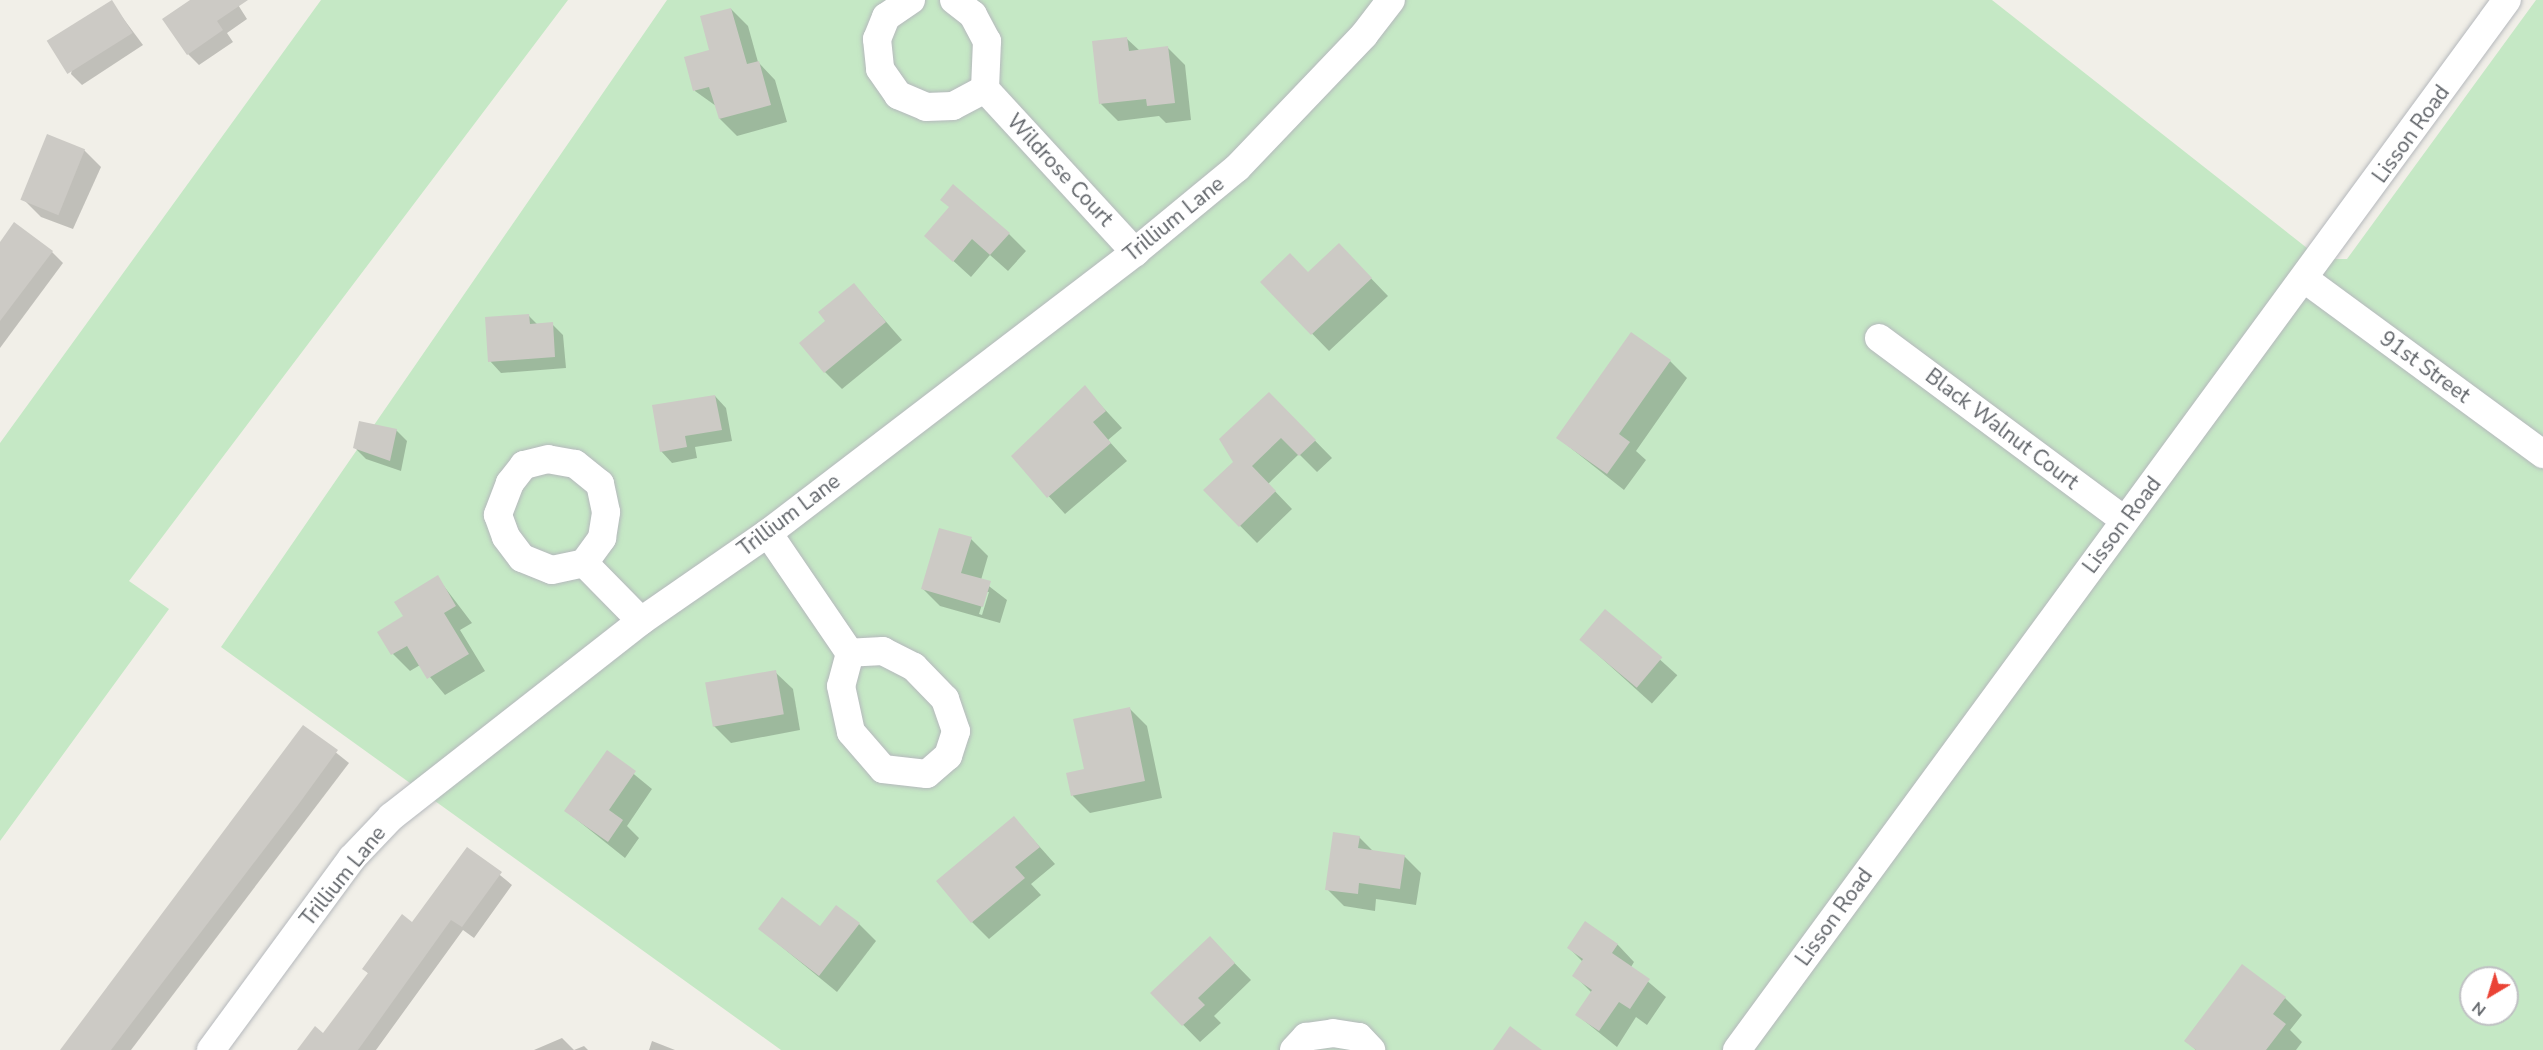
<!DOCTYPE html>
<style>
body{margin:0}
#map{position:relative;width:2543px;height:1050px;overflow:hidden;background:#f1efe8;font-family:"Nunito Sans",sans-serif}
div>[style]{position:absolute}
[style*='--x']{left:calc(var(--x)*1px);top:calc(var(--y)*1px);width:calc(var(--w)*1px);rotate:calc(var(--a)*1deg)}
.green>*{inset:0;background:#c5e8c5}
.shadow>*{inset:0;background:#0003;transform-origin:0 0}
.building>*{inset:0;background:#cccac5;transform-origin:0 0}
.roads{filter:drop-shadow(0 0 2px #b5b8bc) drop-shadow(0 0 2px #b5b8bc)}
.minor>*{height:28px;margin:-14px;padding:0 14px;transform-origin:14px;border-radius:14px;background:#fff}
span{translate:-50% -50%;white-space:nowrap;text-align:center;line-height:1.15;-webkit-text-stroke:4.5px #fff;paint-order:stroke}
.street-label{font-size:21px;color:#5f6368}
.north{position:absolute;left:2459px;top:966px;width:60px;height:60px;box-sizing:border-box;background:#fff;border:2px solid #bfc1c3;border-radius:50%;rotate:218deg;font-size:16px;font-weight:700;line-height:24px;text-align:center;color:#5f6368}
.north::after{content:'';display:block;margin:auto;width:21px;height:27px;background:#ea4335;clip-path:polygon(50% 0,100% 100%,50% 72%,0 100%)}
</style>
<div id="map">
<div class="green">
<div style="clip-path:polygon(321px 0,568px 0,129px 581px,169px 609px,0 841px,0 443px)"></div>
<div style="clip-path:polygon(evenodd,667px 0,1992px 0,2321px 259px,2347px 259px,2536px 0,2543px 0,2543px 1050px,781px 1050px,221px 647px,667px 0,2471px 978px,2507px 978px,2507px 1014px,2471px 1014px,2471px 978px)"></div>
</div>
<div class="shadow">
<div style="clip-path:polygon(197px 0,235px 0,247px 19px,227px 33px,233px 42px,199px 65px,188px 54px)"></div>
<div style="clip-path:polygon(111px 2px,143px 45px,82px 85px,71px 74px,82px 21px)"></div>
<div style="clip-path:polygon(731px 9px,748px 26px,758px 62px,775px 80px,787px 122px,737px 136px,720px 119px,716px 106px,695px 91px,686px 58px,711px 51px)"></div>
<div style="clip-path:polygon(1126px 38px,1140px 51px,1168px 48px,1185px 65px,1191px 120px,1166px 123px,1159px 116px,1118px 121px,1101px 104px)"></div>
<div style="clip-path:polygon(84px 150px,101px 167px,73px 229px,41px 217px,24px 200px)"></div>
<div style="clip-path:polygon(1009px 234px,1026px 251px,1008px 271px,990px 255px,971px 277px,926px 236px)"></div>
<div style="clip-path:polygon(0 244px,52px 252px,63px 263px,0 348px)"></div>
<div style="clip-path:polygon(1339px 245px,1388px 296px,1329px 351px,1262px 282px,1309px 273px)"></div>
<div style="clip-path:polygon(854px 285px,902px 340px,842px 389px,825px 372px,827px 322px)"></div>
<div style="clip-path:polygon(529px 316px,538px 325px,552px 324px,563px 335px,566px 368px,501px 373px,490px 361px)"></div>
<div style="clip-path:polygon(1670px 361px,1687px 378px,1636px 451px,1646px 460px,1624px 490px,1558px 438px)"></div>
<div style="clip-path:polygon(1085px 388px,1122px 428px,1108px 440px,1127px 461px,1065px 514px,1013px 457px)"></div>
<div style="clip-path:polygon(715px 396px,726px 408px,732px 441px,695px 447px,697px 458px,672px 463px,661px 451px)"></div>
<div style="clip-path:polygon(1286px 411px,1332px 458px,1317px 472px,1299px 454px,1268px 484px,1292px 509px,1257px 543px,1205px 490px)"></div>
<div style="clip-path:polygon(396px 430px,407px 441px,401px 471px,366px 459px,355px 448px)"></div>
<div style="clip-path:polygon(evenodd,971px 539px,988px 556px,981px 580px,1007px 600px,1000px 623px,940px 606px,923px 589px,971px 539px,986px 592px,989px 592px,982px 615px,979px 614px,986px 592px)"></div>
<div style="clip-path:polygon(437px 577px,472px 623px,460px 630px,485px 671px,445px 695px,420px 665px,410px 671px,393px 654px)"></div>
<div style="left:1606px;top:611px;width:96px;height:38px;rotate:42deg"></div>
<div style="clip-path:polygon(775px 672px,793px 689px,800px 730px,731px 743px,714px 726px)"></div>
<div style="clip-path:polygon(1130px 709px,1147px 726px,1162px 798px,1090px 813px,1073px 796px,1068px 774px,1085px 771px)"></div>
<div style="clip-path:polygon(304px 727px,349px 763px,131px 1050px,62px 1050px)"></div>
<div style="clip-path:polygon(607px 752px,652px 789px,627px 826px,639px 838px,625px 858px,566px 811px)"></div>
<div style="clip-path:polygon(1014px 818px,1055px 864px,1031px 884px,1041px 895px,989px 939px,972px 922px)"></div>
<div style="clip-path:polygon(1359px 837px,1374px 852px,1404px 856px,1421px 873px,1416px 905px,1376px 899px,1375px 911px,1344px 906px,1327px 889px)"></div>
<div style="clip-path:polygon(468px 849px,512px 885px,474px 938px,463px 930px,376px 1050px,299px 1050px,323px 1035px,369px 974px,364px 969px,413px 924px)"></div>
<div style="clip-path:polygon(1586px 923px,1618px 945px,1634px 962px,1631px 967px,1666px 997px,1647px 1025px,1636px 1017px,1617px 1047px,1577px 1015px,1592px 993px,1574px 975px,1583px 962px,1569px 948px)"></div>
<div style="clip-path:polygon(859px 924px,876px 941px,837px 992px,760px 929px)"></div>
<div style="clip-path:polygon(1210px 938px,1251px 980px,1214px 1016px,1221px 1023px,1200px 1042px,1152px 993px)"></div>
<div style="clip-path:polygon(2285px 998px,2302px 1015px,2290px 1030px,2302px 1042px,2296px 1050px,2196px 1050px,2186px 1041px)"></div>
<div style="clip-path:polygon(562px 1038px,574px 1050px,534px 1050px)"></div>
<div style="clip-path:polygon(652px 1041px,675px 1050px,649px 1050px)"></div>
<div style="clip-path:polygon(584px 1046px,588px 1050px,574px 1050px)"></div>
</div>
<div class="building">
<div style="left:112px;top:0;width:39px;height:77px;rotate:58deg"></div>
<div style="clip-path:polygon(190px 0,248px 0,217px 21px,223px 30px,187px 55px,162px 19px)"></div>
<div style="clip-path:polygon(731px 8px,747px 64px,759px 61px,771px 105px,719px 119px,709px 87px,693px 91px,684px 57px,709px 50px,700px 16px)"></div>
<div style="clip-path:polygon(1127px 37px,1129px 51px,1168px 46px,1175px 103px,1147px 106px,1146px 99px,1099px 104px,1092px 41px)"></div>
<div style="left:47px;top:134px;width:41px;height:71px;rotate:22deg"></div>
<div style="clip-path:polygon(953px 184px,1010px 233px,990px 255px,972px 239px,953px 262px,924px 236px,949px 207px,940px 200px)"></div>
<div style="clip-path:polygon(14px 222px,53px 251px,0 321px,0 242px)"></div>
<div style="clip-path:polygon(1339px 243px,1372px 278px,1311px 335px,1260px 282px,1290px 253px,1308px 272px)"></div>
<div style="clip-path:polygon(854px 283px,886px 322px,824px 373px,799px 343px,825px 321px,818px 312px)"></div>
<div style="clip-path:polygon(529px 314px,530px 324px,553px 322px,555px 357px,488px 362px,485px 317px)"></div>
<div style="clip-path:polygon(1631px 332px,1671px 360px,1619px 434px,1630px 442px,1607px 474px,1556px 438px)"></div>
<div style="clip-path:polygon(1085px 385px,1106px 411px,1093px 422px,1111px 443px,1047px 498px,1011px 456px)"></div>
<div style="clip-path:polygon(1269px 392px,1316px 440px,1299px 456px,1281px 438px,1252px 466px,1276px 491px,1239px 527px,1203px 490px,1233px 462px,1219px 439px)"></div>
<div style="clip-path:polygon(715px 395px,722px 430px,685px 436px,687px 447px,660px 452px,652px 405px)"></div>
<div style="clip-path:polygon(359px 421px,397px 429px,390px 461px,353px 448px)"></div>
<div style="clip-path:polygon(939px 528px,972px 537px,961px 573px,991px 581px,983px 607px,921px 589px)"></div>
<div style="clip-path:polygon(438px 575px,456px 606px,444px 613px,469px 654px,427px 679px,407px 646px,391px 655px,377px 632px,403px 616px,394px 602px)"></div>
<div style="left:1605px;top:609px;width:75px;height:40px;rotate:40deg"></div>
<div style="left:776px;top:670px;width:45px;height:72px;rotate:80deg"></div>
<div style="clip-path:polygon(1130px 707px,1145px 781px,1071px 796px,1066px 773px,1084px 769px,1073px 719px)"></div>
<div style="clip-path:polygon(303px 725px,338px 750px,298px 805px,111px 1050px,60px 1050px)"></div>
<div style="clip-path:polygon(607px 750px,636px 771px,609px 810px,623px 820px,608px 842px,564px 811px)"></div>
<div style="clip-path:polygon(1014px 816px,1040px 847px,1015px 867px,1025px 878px,971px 923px,936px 881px)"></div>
<div style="clip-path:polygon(1333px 832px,1360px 836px,1358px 848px,1405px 855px,1400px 889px,1359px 883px,1358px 894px,1325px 890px)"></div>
<div style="clip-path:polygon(467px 847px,502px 872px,462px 927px,451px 920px,358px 1050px,297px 1050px,315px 1026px,323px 1033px,368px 973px,362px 969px,402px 914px,412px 922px)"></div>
<div style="clip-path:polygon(782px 897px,820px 926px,836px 905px,860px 923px,819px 976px,758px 929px)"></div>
<div style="clip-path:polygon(1585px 921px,1618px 944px,1612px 953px,1650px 979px,1630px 1009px,1619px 1002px,1599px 1031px,1575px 1015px,1592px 990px,1572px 976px,1583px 959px,1567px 948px)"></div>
<div style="clip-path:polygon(1210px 936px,1235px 963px,1198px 998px,1205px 1005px,1182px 1026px,1150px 993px)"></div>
<div style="clip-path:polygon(2242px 964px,2286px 997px,2273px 1014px,2286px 1024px,2266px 1050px,2196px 1050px,2184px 1041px)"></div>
<div style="clip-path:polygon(1510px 1026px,1542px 1050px,1493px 1050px)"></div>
</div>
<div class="roads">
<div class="minor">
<div style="--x:911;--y:0;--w:30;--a:146"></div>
<div style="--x:886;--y:17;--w:24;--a:112"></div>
<div style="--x:877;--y:39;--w:30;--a:84"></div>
<div style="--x:880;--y:69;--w:32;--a:55"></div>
<div style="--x:898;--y:95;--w:30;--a:23"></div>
<div style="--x:926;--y:107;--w:27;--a:-2"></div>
<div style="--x:953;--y:106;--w:36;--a:-28"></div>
<div style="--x:954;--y:0;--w:24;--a:38"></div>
<div style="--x:973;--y:15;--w:30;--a:62"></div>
<div style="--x:987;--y:41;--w:48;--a:92.4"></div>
<div style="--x:985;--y:89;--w:222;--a:47.4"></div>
<div style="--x:2306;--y:280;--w:294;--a:36.3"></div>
<div style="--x:1879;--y:338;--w:305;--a:36.6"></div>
<div style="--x:768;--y:533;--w:145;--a:55.7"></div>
<div style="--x:850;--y:653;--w:34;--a:105"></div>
<div style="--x:841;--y:686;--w:47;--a:77.7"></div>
<div style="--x:851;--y:732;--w:49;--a:49.1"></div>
<div style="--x:883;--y:769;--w:44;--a:6.5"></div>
<div style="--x:927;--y:774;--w:28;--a:-41"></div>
<div style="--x:948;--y:756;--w:26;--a:-72"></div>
<div style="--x:956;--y:731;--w:34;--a:-109"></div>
<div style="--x:945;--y:699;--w:45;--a:-134.1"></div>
<div style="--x:914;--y:667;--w:35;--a:-153"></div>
<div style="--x:883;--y:651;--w:33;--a:177"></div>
<div style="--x:584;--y:563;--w:31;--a:-54"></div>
<div style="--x:602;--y:538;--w:26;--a:-81"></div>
<div style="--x:606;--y:512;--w:29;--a:-102"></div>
<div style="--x:600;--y:484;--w:32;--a:-141"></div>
<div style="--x:575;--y:464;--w:27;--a:-170"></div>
<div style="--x:548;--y:459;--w:25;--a:166"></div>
<div style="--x:524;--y:465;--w:23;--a:128"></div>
<div style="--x:510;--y:483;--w:34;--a:111"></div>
<div style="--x:498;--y:515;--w:23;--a:70"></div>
<div style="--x:506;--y:537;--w:26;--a:53"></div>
<div style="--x:522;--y:558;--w:32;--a:22"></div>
<div style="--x:552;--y:570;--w:33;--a:-12"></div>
<div style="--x:584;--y:563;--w:81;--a:45.5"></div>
<div style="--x:211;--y:1050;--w:238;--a:-53.7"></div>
<div style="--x:352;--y:858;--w:57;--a:-46.4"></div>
<div style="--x:391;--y:817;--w:318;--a:-38.1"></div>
<div style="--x:641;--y:621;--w:155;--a:-34.7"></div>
<div style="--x:768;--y:533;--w:462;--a:-37.4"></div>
<div style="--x:1135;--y:252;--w:132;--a:-39.5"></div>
<div style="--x:1237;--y:168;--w:184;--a:-46.3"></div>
<div style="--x:1364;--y:35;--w:44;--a:-52.4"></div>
<div style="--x:1294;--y:1050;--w:18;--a:-47"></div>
<div style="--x:1306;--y:1037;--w:27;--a:-8"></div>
<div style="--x:1333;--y:1033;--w:26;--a:9"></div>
<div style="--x:1359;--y:1037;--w:18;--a:47"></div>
<div style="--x:1737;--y:1050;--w:1302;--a:-53.75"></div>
</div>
</div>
<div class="street-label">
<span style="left:2411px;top:134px;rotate:-54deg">Lisson Road</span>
<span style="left:1060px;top:170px;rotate:47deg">Wildrose Court</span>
<span style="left:1174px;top:219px;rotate:-39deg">Trillium Lane</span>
<span style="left:2425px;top:367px;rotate:36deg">91st Street</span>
<span style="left:2002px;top:429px;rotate:37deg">Black Walnut Court</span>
<span style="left:789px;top:515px;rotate:-37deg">Trillium Lane</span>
<span style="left:2122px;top:525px;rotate:-53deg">Lisson Road</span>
<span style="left:343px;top:876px;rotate:-51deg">Trillium Lane</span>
<span style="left:1834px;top:917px;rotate:-54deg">Lisson Road</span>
</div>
<div class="north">N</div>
</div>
